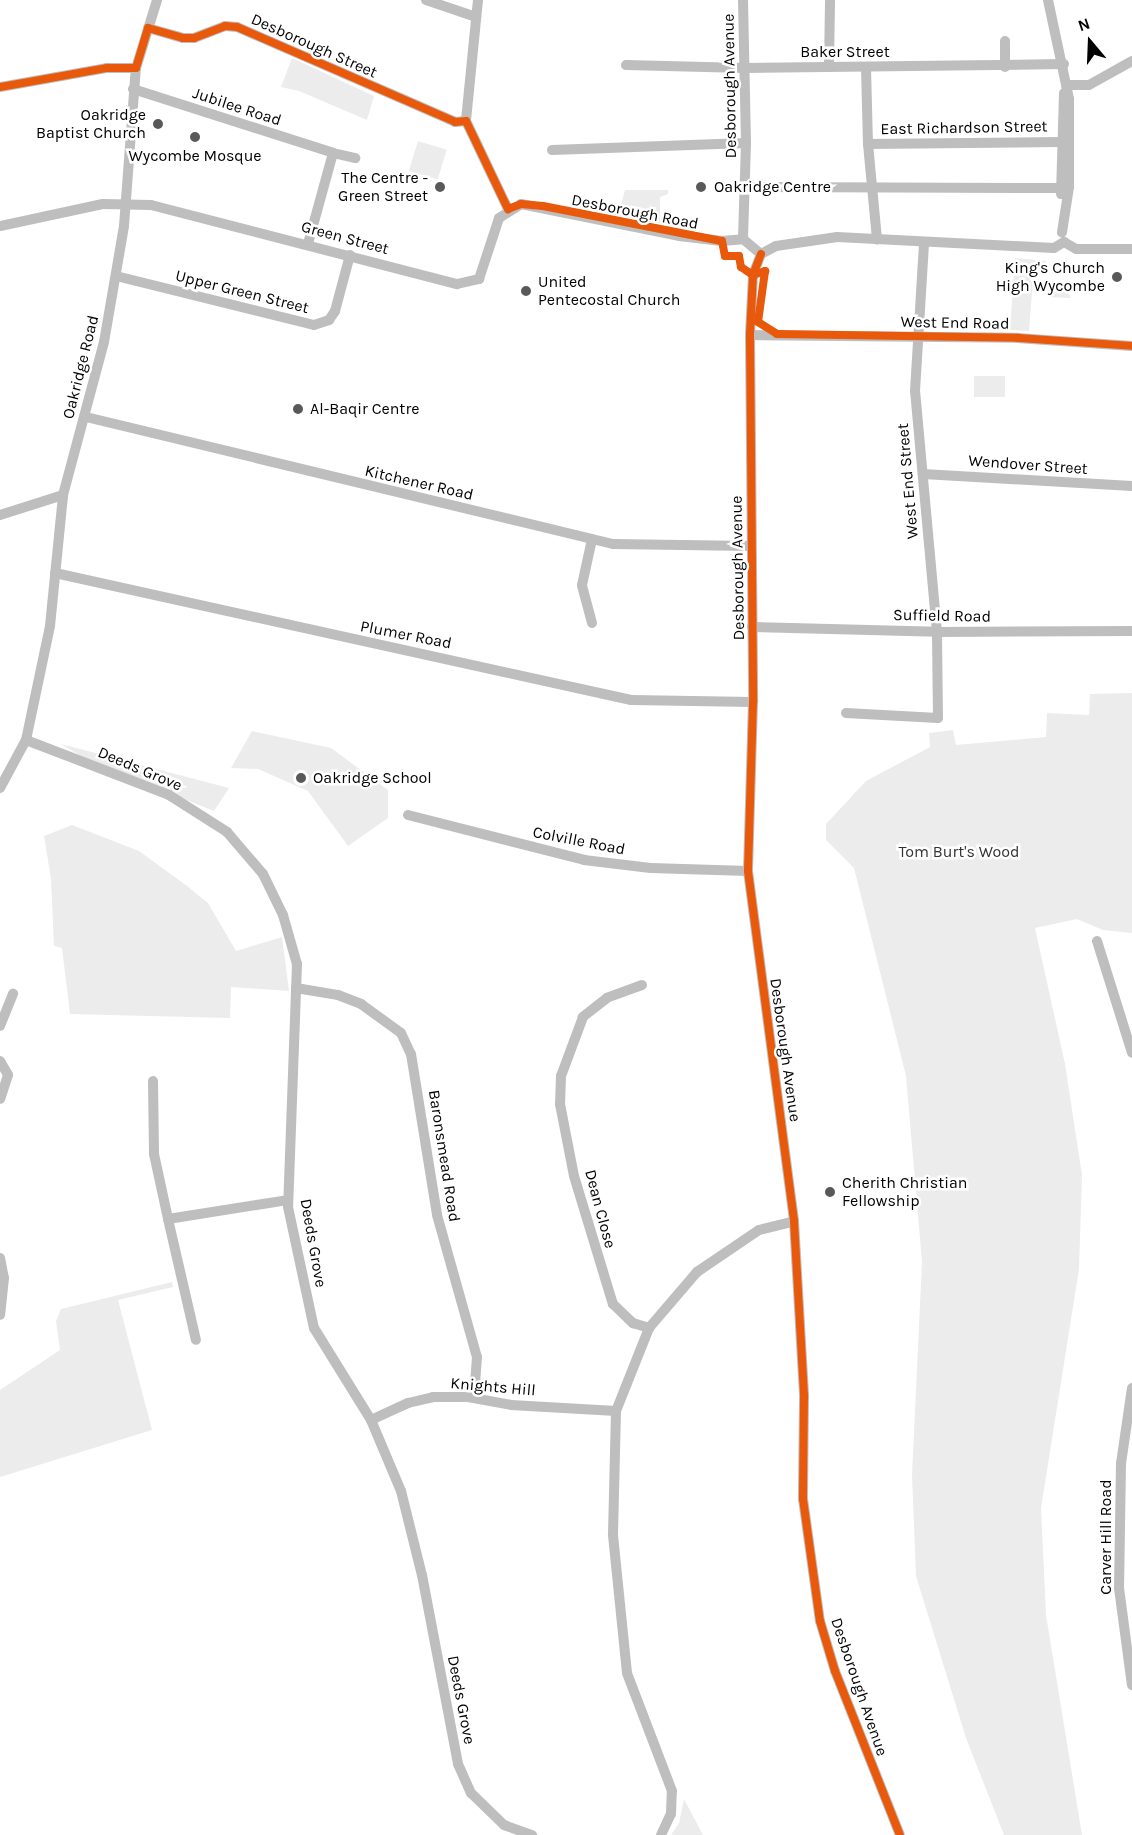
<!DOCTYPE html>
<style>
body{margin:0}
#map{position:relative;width:1132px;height:1835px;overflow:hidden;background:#fff;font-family:Karla,sans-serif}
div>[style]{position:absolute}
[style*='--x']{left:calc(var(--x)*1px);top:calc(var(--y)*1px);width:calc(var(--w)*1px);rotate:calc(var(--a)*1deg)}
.green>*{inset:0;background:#ececec;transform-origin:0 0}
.minor>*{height:10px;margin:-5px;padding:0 5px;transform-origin:5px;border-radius:5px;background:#bebebe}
.cycleway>*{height:8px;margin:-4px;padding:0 4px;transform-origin:4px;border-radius:4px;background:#e8590c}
.dots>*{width:16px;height:16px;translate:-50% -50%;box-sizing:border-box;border:3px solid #fff;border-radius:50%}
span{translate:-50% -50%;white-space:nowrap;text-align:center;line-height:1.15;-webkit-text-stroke:5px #fff;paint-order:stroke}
.street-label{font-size:16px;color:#000}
.poi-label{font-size:16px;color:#000}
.right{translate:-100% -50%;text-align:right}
.left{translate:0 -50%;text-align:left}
.park-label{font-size:16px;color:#333}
.north{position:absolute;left:1060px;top:12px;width:60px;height:60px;-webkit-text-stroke:4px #fff;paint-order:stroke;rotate:341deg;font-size:16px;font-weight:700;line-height:24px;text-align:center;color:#000}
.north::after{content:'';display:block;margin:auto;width:21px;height:27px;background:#000;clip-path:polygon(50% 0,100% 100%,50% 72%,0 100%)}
</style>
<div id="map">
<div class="green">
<div style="clip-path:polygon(292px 58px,374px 96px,367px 120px,299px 91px,281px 87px)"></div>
<div style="left:418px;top:141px;width:30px;height:31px;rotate:17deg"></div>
<div style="clip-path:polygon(625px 190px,668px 190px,668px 194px,660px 197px,660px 223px,618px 216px)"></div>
<div style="clip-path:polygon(1015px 258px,1046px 261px,1045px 265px,1034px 265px,1029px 331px,1010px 330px)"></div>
<div style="clip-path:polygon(1054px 285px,1067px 290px,1071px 298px,1047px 297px,1048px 289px)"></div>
<div style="left:974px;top:376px;width:31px;height:21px"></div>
<div style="clip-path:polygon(1132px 693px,1132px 933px,1103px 930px,1077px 919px,1035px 928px,1065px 1064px,1082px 1175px,1079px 1269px,1041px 1508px,1046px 1615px,1082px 1835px,1004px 1835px,966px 1738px,916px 1576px,912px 1475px,922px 1262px,906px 1076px,854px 868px,826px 840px,826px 824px,866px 781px,930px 747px,929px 733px,953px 730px,956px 745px,1046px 737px,1047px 713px,1089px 715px,1090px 694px)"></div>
<div style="clip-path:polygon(252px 731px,331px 748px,388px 790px,388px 818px,348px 846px,308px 791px,258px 769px,231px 768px)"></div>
<div style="clip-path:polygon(61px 744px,229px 788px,214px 811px,89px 761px)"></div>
<div style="clip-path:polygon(72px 825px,139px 851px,187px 886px,208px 903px,236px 951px,282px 937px,289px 991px,231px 987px,230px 1018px,70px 1014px,62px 948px,54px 946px,51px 879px,44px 836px)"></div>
<div style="clip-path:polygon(172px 1282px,173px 1287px,118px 1300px,152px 1430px,0 1477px,0 1390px,60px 1350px,56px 1321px,61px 1309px)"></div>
<div style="clip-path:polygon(684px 1799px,703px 1835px,671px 1835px,679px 1823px)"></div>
</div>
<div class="minor">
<div style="--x:426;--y:0;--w:53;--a:18.8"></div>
<div style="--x:478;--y:0;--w:122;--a:95.7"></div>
<div style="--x:466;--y:121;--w:98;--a:64.5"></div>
<div style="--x:743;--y:0;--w:143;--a:88.8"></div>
<div style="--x:746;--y:143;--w:96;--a:91.8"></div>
<div style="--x:1048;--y:0;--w:101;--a:78"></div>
<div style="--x:1069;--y:99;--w:88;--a:90"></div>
<div style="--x:1069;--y:187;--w:46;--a:98.8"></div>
<div style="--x:148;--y:28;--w:36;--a:16"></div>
<div style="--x:183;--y:38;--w:11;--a:0"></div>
<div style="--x:194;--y:38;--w:33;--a:-21"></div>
<div style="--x:225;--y:26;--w:12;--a:5"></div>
<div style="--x:237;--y:27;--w:238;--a:23.5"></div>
<div style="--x:455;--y:122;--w:11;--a:-5"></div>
<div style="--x:1005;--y:41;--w:26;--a:90"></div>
<div style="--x:626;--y:65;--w:119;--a:1.4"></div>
<div style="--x:745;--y:68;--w:319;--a:-0.7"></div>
<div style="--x:829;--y:66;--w:66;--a:-89.1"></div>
<div style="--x:866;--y:68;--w:76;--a:88.5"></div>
<div style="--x:868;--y:144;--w:96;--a:84.6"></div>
<div style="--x:1066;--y:85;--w:23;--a:0"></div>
<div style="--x:1089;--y:85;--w:49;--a:-29.2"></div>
<div style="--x:0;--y:87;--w:109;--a:-10.1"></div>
<div style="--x:107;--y:68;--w:29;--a:0"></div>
<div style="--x:133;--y:89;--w:210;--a:17.7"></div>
<div style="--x:333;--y:153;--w:94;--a:105.4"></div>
<div style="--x:868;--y:144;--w:193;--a:-0.6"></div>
<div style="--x:552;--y:150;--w:194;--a:-2.1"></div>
<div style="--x:333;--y:153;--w:23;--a:13"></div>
<div style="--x:746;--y:187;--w:315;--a:0.2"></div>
<div style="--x:1061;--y:194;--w:101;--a:-88.3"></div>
<div style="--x:0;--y:226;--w:105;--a:-12.1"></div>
<div style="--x:103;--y:204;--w:48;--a:1.2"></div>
<div style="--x:151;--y:205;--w:316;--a:14.5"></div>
<div style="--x:457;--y:284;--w:23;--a:-13"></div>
<div style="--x:479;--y:279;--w:64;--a:-71.8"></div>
<div style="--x:499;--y:218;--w:26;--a:-32"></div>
<div style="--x:521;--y:204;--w:161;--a:11.4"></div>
<div style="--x:679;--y:236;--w:43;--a:6.6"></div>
<div style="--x:722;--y:241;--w:21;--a:-5"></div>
<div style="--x:743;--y:239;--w:23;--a:40"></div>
<div style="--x:761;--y:254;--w:22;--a:111"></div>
<div style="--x:753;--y:275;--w:60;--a:92.9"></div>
<div style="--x:750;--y:335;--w:367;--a:89.5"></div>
<div style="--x:753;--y:702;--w:169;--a:91.7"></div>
<div style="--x:748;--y:871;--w:353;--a:82.5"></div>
<div style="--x:794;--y:1221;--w:176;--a:86.7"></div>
<div style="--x:804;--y:1397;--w:102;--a:90.6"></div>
<div style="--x:803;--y:1499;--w:123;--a:82.1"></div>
<div style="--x:820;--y:1621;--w:52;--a:73.3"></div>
<div style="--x:835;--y:1671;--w:176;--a:68.4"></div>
<div style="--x:761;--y:254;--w:17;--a:-28"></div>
<div style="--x:776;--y:246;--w:62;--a:-8.4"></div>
<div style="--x:837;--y:237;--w:217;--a:2.9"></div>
<div style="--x:1054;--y:248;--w:12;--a:-31"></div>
<div style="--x:1064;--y:242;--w:14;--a:30"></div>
<div style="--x:1076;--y:249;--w:56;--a:0"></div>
<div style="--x:116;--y:276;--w:204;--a:13.9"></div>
<div style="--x:314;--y:325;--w:16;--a:-18"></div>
<div style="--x:329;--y:320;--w:11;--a:-56"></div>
<div style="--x:335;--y:311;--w:58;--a:-75"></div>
<div style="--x:750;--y:335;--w:267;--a:0.6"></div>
<div style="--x:1017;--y:338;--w:115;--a:4"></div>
<div style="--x:86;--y:417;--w:542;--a:13.55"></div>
<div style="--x:613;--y:544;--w:137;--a:0.8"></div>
<div style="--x:923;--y:474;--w:209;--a:3.3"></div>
<div style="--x:0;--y:515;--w:66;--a:-17.6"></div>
<div style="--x:55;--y:573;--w:590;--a:12.43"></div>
<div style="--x:631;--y:700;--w:122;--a:0.9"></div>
<div style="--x:592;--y:623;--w:39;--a:-105"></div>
<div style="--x:582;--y:585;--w:47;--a:-77.7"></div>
<div style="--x:752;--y:627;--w:185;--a:1.5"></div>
<div style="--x:937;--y:632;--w:195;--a:-0.3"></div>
<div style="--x:846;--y:713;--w:92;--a:3.1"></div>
<div style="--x:938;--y:718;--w:86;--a:-90.7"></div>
<div style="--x:937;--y:632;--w:242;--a:-95.2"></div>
<div style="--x:915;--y:391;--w:148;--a:-86.5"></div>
<div style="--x:26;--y:740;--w:153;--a:21"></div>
<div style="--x:169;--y:795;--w:69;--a:32.5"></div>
<div style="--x:227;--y:832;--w:55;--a:49.4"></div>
<div style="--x:263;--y:874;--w:46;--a:64"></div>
<div style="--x:283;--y:915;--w:51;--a:74.1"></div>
<div style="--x:297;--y:964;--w:243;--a:92.1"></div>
<div style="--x:288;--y:1207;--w:124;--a:77.9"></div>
<div style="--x:314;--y:1328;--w:108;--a:58.2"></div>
<div style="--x:371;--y:1420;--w:77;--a:67.1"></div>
<div style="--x:401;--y:1491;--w:87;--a:76"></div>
<div style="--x:422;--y:1575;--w:192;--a:79.2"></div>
<div style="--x:458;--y:1764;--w:32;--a:66"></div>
<div style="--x:471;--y:1793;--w:46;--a:44.1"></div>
<div style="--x:504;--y:1825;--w:30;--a:20"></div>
<div style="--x:0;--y:788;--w:55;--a:-61.6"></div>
<div style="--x:26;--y:740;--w:116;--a:-78.1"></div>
<div style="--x:50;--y:626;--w:132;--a:-84.3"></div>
<div style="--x:63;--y:495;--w:158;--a:-75"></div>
<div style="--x:104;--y:342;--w:118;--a:-80.2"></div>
<div style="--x:124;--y:226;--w:158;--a:-85.7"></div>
<div style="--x:136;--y:68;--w:71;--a:-72.8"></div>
<div style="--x:408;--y:815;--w:182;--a:14.3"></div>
<div style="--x:584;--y:860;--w:67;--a:6.8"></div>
<div style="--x:651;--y:868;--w:97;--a:1.8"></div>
<div style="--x:1097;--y:941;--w:117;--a:72.6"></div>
<div style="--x:642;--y:985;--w:37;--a:160"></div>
<div style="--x:607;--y:998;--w:31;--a:142"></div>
<div style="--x:583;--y:1017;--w:63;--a:110.4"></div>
<div style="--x:561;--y:1076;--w:28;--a:92"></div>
<div style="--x:560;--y:1104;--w:73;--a:79"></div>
<div style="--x:574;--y:1176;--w:134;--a:73.1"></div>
<div style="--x:613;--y:1304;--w:28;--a:44"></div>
<div style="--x:633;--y:1323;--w:17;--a:17"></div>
<div style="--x:296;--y:988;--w:43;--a:9.5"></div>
<div style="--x:338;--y:995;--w:25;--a:21"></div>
<div style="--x:361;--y:1004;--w:49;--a:35.9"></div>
<div style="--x:401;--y:1033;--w:23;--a:65"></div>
<div style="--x:411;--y:1054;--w:163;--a:80.8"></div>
<div style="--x:437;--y:1215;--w:148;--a:74.3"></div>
<div style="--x:477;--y:1357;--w:41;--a:94.2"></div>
<div style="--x:0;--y:1026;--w:35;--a:-68"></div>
<div style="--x:0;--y:1061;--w:16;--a:60"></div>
<div style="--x:8;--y:1075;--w:25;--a:108"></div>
<div style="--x:153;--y:1081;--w:73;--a:89.2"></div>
<div style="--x:154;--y:1154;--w:66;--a:77.8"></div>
<div style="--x:168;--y:1219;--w:121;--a:-9"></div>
<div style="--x:168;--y:1219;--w:124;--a:77"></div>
<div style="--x:0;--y:1258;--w:20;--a:79"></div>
<div style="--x:4;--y:1278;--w:37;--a:96"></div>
<div style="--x:1132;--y:1388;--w:76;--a:98.3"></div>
<div style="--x:1121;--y:1463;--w:125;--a:90.9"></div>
<div style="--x:1119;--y:1588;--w:98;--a:82.4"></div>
<div style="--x:371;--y:1420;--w:41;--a:-24.7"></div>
<div style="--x:408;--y:1403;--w:26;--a:-13"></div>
<div style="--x:433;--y:1397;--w:35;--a:0"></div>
<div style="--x:468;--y:1397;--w:44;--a:10.5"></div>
<div style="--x:511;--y:1405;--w:105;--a:3.3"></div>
<div style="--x:661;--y:1835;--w:23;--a:-65"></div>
<div style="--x:671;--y:1814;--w:23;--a:-88"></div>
<div style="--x:672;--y:1791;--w:126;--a:-110.9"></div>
<div style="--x:627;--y:1673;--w:140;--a:-95.8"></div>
<div style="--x:613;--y:1534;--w:123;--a:-88.6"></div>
<div style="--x:616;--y:1411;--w:89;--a:-68.3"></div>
<div style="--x:649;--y:1328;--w:74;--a:-49.4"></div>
<div style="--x:697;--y:1272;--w:75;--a:-34.1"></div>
<div style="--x:759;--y:1230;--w:36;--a:-14"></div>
</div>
<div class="cycleway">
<div style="--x:0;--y:87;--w:109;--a:-10.1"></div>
<div style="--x:107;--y:68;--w:29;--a:0"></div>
<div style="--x:136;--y:68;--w:42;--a:-73.3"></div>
<div style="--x:148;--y:28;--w:36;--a:16"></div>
<div style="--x:183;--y:38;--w:11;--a:0"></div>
<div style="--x:194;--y:38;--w:33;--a:-21"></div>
<div style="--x:225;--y:26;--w:12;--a:5"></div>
<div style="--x:237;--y:27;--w:238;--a:23.5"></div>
<div style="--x:455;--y:122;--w:11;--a:-5"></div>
<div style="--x:466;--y:121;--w:98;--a:64.5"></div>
<div style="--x:508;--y:209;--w:14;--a:-21"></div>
<div style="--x:521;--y:204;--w:22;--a:5"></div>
<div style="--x:543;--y:206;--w:182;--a:11.1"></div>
<div style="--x:722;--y:241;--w:15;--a:79"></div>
<div style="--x:725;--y:256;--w:14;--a:0"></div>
<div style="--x:739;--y:256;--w:11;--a:80"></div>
<div style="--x:741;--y:267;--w:14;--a:34"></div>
<div style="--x:753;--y:275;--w:13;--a:-18"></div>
<div style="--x:765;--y:271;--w:51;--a:97.8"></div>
<div style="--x:758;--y:322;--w:22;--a:32"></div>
<div style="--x:777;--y:334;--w:242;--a:0.9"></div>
<div style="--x:1019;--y:338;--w:113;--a:4"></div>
<div style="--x:761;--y:254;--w:22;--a:111"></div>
<div style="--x:753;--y:275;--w:60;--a:92.9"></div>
<div style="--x:750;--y:335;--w:367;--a:89.5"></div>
<div style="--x:753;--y:702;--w:169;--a:91.7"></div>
<div style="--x:748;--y:871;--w:353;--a:82.5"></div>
<div style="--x:794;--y:1221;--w:176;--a:86.7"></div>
<div style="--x:804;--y:1397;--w:102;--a:90.6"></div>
<div style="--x:803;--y:1499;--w:123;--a:82.1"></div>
<div style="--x:820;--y:1621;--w:52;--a:73.3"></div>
<div style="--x:835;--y:1671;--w:176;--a:68.4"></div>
</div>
<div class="dots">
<div style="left:158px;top:124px;background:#595959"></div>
<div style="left:195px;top:137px;background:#595959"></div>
<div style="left:440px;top:187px;background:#595959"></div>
<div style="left:701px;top:187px;background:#595959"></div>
<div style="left:1117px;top:277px;background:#595959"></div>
<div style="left:526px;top:291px;background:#595959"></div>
<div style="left:298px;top:409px;background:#595959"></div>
<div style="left:301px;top:778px;background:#595959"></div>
<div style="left:830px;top:1192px;background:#595959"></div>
</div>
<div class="street-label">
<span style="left:314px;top:46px;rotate:24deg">Desborough Street</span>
<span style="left:845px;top:52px">Baker Street</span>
<span style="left:730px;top:86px;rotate:-91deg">Desborough Avenue</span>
<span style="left:237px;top:107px;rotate:18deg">Jubilee Road</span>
<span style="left:964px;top:128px;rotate:-1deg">East Richardson Street</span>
<span style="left:635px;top:212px;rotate:11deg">Desborough Road</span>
<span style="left:345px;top:238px;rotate:15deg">Green Street</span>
<span style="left:242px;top:292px;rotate:14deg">Upper Green Street</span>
<span style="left:955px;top:323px;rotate:1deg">West End Road</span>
<span style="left:81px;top:367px;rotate:-76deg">Oakridge Road</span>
<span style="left:1028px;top:465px;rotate:4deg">Wendover Street</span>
<span style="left:908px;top:481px;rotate:-95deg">West End Street</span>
<span style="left:419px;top:483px;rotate:13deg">Kitchener Road</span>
<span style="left:738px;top:568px;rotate:-91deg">Desborough Avenue</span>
<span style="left:942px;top:616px;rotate:1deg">Suffield Road</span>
<span style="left:406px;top:635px;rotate:11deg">Plumer Road</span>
<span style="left:140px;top:769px;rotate:23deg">Deeds Grove</span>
<span style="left:579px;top:841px;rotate:11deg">Colville Road</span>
<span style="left:785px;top:1050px;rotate:82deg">Desborough Avenue</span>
<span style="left:444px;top:1156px;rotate:81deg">Baronsmead Road</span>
<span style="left:600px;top:1209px;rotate:75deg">Dean Close</span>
<span style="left:313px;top:1243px;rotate:80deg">Deeds Grove</span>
<span style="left:493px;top:1387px;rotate:5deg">Knights Hill</span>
<span style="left:1106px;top:1537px;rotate:-90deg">Carver Hill Road</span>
<span style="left:859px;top:1687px;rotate:71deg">Desborough Avenue</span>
<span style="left:461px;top:1700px;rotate:79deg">Deeds Grove</span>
</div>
<div class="poi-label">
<span class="right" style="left:146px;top:124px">Oakridge<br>Baptist Church</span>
<span style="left:195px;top:156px">Wycombe Mosque</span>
<span class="right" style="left:428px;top:187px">The Centre -<br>Green Street</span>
<span class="left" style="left:714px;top:187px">Oakridge Centre</span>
<span class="right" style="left:1105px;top:277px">King's Church<br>High Wycombe</span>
<span class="left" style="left:538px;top:291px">United<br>Pentecostal Church</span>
<span class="left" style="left:310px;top:409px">Al-Baqir Centre</span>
<span class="left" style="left:313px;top:778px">Oakridge School</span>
<span class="left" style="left:842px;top:1192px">Cherith Christian<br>Fellowship</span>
</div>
<div class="park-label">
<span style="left:959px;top:852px">Tom Burt's Wood</span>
</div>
<div class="north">N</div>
</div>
